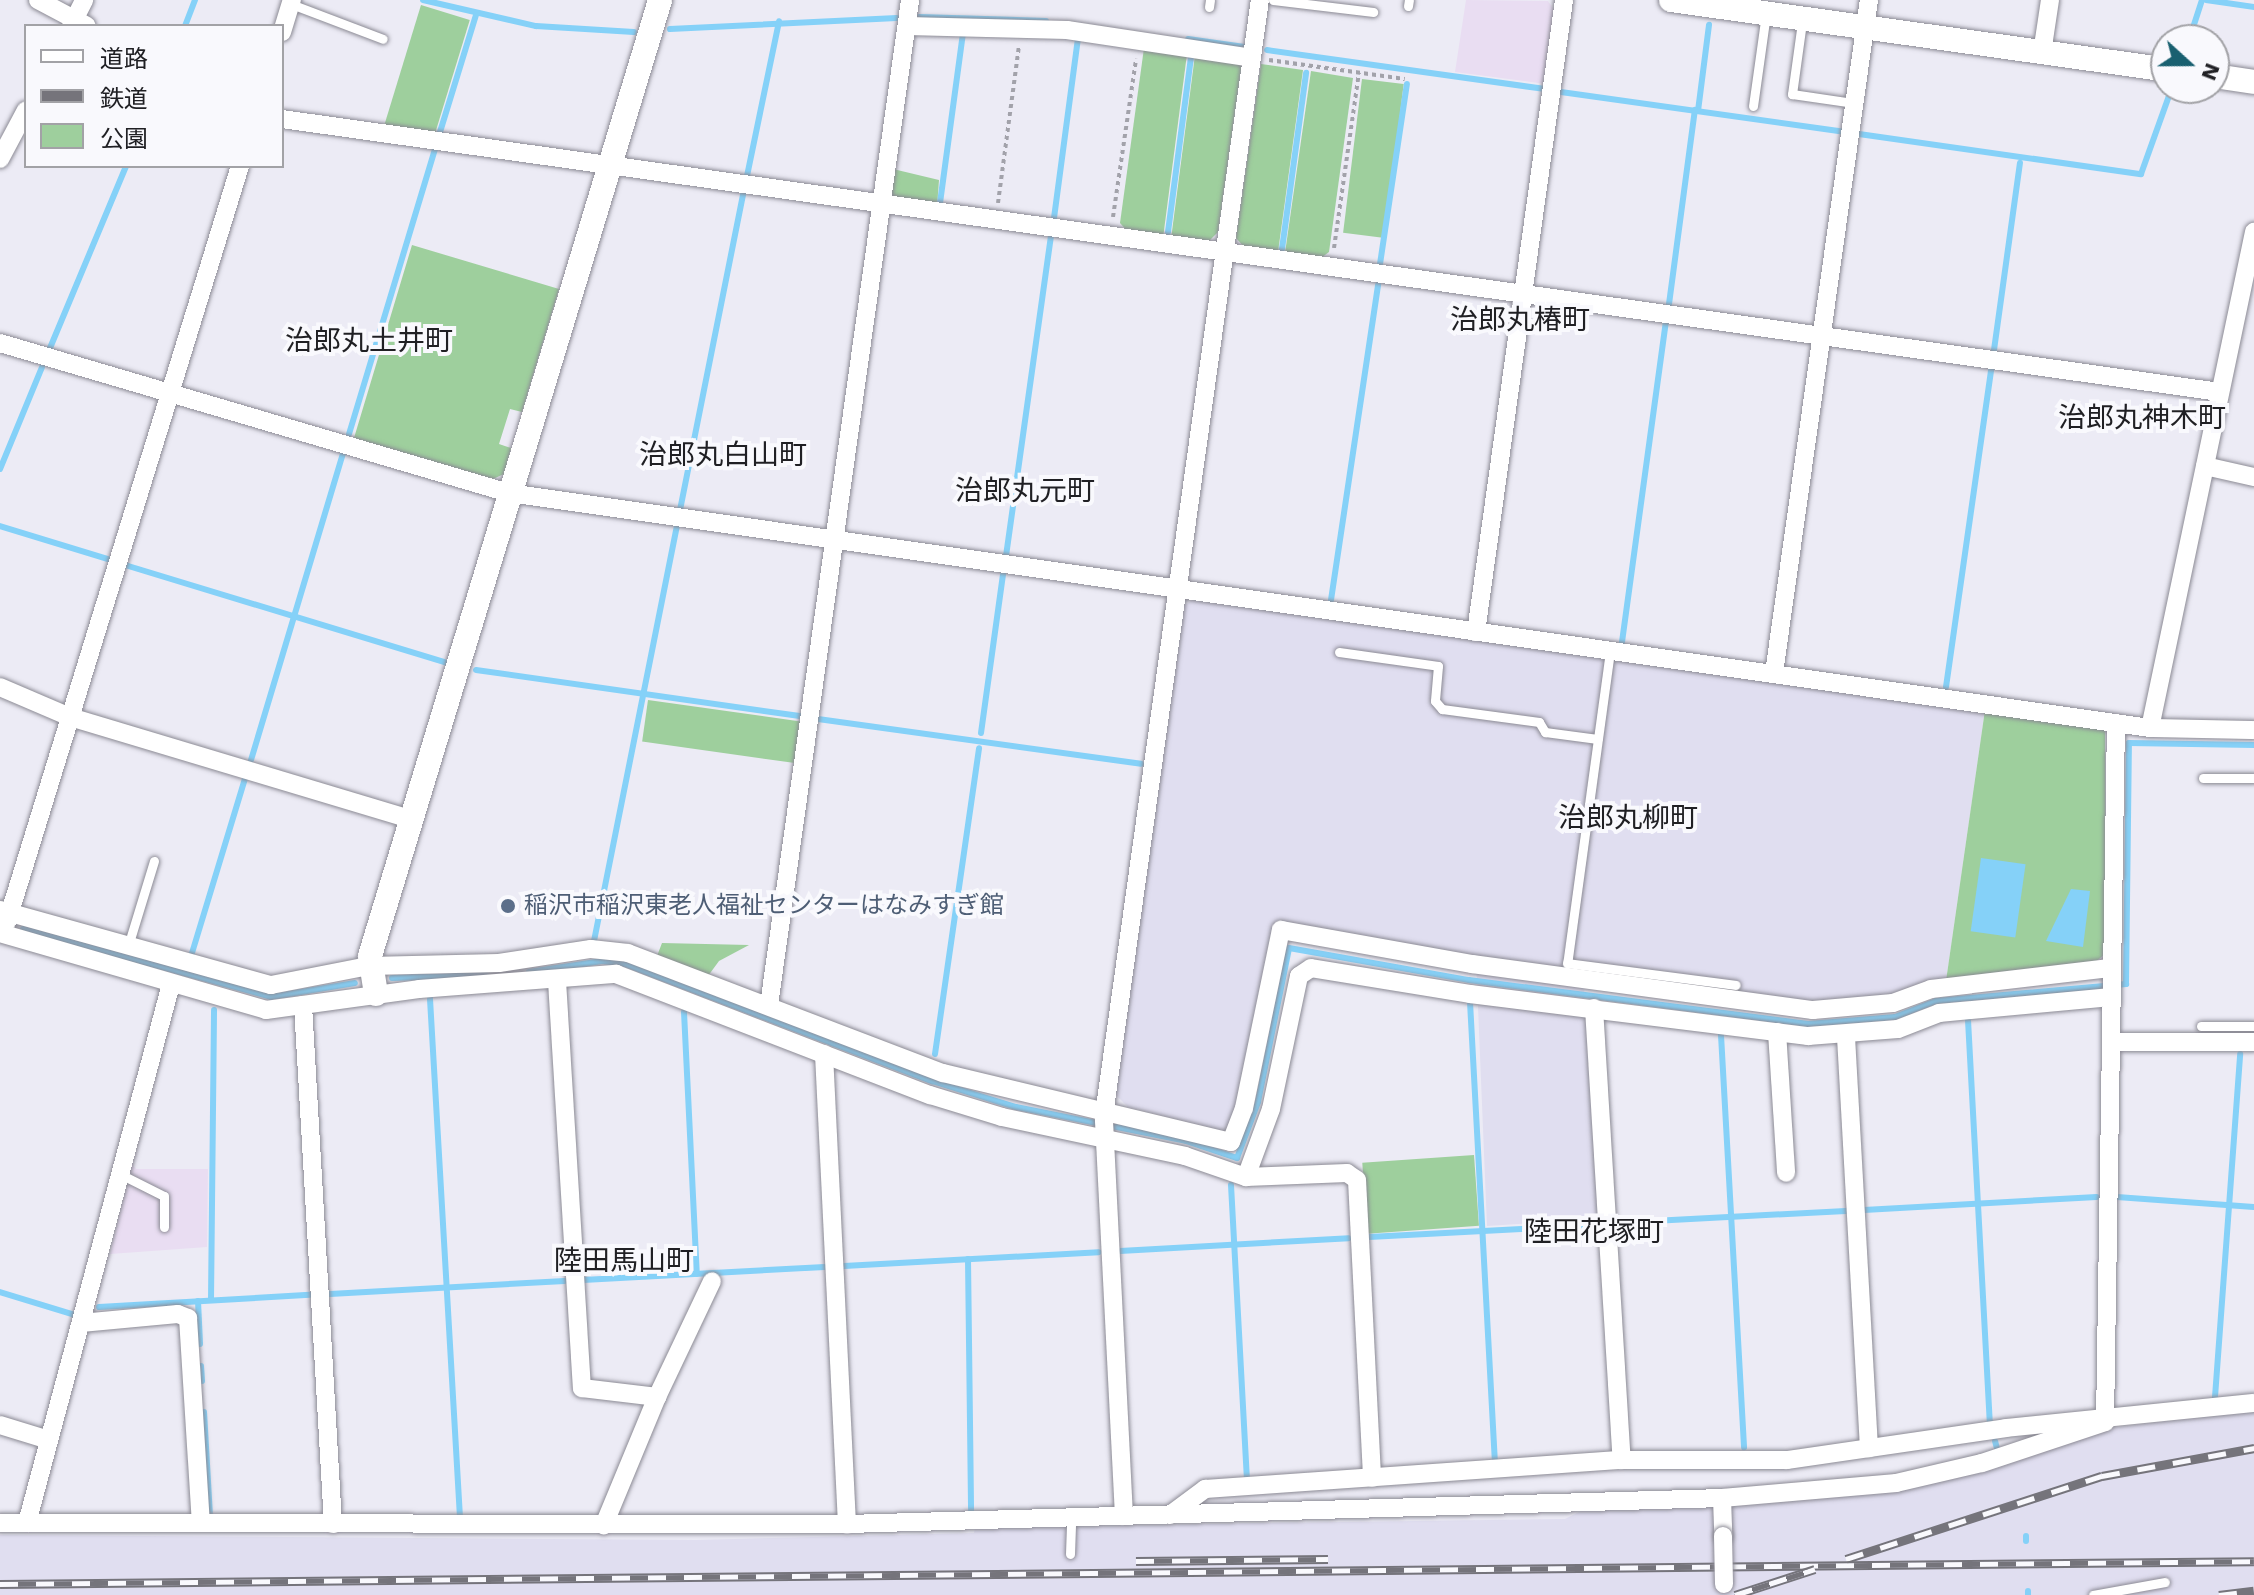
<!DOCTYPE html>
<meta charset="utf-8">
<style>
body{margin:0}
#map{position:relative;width:2254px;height:1595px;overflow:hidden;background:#ecebf5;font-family:"Work Sans","Noto Sans JP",sans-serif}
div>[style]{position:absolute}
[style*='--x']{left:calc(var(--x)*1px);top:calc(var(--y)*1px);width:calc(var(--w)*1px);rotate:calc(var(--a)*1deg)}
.industrial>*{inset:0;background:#e9ddf2}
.built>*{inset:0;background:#e0def0}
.green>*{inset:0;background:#9ecf9d;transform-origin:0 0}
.water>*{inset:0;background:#85d1f8;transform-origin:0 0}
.stream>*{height:6px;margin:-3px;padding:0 3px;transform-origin:3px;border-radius:3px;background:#85d1f8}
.path>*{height:4px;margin-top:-2px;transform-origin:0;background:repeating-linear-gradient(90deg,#a2a2aa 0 4px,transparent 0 8px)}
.roads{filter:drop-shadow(0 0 2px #8b8a94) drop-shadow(0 0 2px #8b8a94)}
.service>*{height:9px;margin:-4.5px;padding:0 4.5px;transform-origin:4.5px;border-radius:4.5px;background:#fff}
.minor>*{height:18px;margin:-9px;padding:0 9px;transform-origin:9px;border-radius:9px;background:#fff}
.tertiary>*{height:24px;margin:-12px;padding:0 12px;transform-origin:12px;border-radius:12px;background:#fff}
.rail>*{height:9px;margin-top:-4.5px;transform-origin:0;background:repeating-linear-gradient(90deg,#f9f9fd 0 18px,#75747b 0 36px);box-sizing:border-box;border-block:2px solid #75747b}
.bridges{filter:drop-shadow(0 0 2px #8b8a94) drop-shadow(0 0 2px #8b8a94)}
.minor-bridge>*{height:18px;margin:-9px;padding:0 9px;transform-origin:9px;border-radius:9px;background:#fff}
.dots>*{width:22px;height:22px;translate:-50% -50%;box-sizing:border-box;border:4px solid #f9f9fd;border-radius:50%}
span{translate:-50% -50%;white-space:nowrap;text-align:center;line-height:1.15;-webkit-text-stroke:8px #f9f9fd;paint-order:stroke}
.service-label{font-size:24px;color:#4e5e75}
.left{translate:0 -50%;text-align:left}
.quarter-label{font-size:28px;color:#202024}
.legend{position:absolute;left:24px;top:24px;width:260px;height:144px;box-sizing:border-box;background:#f9f9fd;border:2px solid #a2a2a6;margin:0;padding:10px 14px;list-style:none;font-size:24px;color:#202024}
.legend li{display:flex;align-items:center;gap:16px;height:40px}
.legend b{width:40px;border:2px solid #a2a2a6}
.north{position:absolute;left:2150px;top:24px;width:80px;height:80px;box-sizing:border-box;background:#f9f9fd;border:2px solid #a2a2a6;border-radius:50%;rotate:111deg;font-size:22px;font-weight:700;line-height:32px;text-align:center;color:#202024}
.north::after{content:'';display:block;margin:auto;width:28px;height:36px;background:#196070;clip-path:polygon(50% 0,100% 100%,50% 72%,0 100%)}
</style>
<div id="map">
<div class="industrial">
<div style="clip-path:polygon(1466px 0,1548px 1px,1555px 11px,1546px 84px,1455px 72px)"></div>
<div style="clip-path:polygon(132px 1163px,136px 1169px,208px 1169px,207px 1247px,110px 1254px)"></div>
</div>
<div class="built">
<div style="clip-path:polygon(1194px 599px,1985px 710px,1946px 981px,1885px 997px,1814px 1002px,1586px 972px,1582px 1015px,1589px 1022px,1600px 1219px,1487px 1226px,1476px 958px,1277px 920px,1237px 1107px,1226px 1132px,1128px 1107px,1115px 1094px,1182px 607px)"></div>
<div style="clip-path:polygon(2254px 1410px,2254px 1595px,0 1595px,0 1535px,696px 1540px,974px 1533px,975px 1527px,1565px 1519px,1583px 1510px,1745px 1505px,1890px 1491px,2111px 1428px)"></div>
</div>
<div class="green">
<div style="left:421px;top:5px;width:51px;height:128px;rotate:17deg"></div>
<div style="clip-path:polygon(1144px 48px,1187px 54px,1163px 238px,1129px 233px,1120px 223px)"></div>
<div style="clip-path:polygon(1195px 55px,1242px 62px,1218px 232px,1206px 244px,1171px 239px)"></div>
<div style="clip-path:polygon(1261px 64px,1303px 70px,1278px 252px,1245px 248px,1236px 238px)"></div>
<div style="clip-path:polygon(1311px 71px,1353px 78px,1329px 252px,1321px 258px,1285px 253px)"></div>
<div style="left:1362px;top:79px;width:42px;height:155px;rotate:7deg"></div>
<div style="clip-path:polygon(893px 169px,939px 180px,937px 207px,894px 201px,889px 191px)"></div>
<div style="clip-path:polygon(412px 245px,559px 289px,522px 412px,510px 409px,499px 444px,511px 448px,504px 474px,493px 479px,354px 438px)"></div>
<div style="left:648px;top:700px;width:156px;height:42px;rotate:8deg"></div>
<div style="clip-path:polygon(1985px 710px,2105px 727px,2106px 953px,2091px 966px,1946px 981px)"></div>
<div style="clip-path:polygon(662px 943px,749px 945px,719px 961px,708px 976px,657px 956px)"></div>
<div style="left:1474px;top:1155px;width:71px;height:112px;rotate:86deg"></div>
</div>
<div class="water">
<div style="left:1981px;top:858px;width:45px;height:74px;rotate:8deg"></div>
<div style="clip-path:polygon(2071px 889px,2090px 891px,2083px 947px,2046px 941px)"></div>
</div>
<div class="stream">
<div style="--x:423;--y:0;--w:116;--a:13"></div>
<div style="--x:536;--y:26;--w:98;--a:3.5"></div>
<div style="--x:2206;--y:0;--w:49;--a:8.3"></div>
<div style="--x:919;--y:17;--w:127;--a:1.8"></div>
<div style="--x:185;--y:26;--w:28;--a:-69"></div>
<div style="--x:670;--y:29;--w:227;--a:-2.8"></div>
<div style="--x:1188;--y:39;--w:57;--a:8.1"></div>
<div style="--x:2189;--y:40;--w:42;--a:-72"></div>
<div style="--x:1267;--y:50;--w:279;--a:8"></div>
<div style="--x:1561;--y:92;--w:282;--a:8"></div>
<div style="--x:1698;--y:111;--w:87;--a:-82.7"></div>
<div style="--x:440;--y:132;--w:122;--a:-72.9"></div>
<div style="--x:1859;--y:134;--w:285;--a:8.1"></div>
<div style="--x:2141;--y:174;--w:89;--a:-70.3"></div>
<div style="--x:747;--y:176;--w:158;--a:-78.3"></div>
<div style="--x:940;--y:203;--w:172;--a:-82.3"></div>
<div style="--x:1054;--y:218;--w:181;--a:-82.4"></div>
<div style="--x:1168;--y:232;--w:176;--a:-82.5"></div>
<div style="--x:1282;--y:249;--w:178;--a:-82.2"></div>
<div style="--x:1380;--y:264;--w:182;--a:-81.5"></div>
<div style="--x:1669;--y:304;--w:196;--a:-82.4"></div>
<div style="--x:50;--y:348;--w:197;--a:-67.3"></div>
<div style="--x:1994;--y:350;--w:189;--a:-82.1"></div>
<div style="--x:349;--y:434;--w:297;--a:-73.2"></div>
<div style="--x:0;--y:469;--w:110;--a:-67.6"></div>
<div style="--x:680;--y:510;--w:325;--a:-78.7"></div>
<div style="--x:0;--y:526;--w:113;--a:17"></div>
<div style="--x:1006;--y:556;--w:323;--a:-82"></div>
<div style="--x:125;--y:565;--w:334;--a:16.9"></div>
<div style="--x:1331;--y:600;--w:319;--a:-81.5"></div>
<div style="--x:1622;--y:642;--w:323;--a:-82.2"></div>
<div style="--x:476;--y:670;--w:327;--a:8.1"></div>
<div style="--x:1946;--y:687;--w:321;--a:-81.9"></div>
<div style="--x:818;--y:719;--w:326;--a:7.9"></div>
<div style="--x:981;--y:733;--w:160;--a:-82.1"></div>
<div style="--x:251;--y:760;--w:320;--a:-73.3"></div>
<div style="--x:23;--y:929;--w:257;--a:15.3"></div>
<div style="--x:271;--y:997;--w:85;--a:-9.5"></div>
<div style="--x:594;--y:941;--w:423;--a:-78.7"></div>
<div style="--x:192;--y:953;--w:182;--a:-73.1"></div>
<div style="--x:529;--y:972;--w:74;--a:-8.6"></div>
<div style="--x:602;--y:961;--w:23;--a:7"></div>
<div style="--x:625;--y:964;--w:329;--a:20.9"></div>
<div style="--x:932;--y:1081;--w:88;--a:17.2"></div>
<div style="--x:1016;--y:1107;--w:173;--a:11.3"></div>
<div style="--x:1186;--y:1141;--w:54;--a:18.4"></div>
<div style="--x:1237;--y:1158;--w:60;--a:-69.4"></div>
<div style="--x:1258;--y:1102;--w:157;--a:-78.6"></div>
<div style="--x:1289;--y:948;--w:183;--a:10.1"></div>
<div style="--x:1469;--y:980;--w:342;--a:7.4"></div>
<div style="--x:1808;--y:1024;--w:87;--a:-4.6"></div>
<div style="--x:1895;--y:1017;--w:44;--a:-21.3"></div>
<div style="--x:1936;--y:1001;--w:191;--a:-5.1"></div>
<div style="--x:2126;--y:984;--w:241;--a:-89.3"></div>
<div style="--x:2129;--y:743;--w:125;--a:0.9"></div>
<div style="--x:392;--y:978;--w:94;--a:-1.8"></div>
<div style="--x:430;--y:999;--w:519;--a:86.69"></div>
<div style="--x:1470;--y:1002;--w:459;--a:86.9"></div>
<div style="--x:684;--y:1012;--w:262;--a:87.2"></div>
<div style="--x:1968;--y:1020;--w:403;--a:86.9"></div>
<div style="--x:1721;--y:1035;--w:413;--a:86.8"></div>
<div style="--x:935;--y:1054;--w:309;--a:-81.8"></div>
<div style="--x:1231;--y:1185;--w:293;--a:86.9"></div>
<div style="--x:2117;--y:1197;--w:137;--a:4.2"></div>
<div style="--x:1864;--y:1210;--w:233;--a:-3.2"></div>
<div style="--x:1615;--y:1223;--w:231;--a:-3"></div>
<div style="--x:1369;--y:1237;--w:228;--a:-3"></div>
<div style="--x:1120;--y:1251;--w:229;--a:-3.2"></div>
<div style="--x:968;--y:1259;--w:252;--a:89.3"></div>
<div style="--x:844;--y:1266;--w:255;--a:-3.1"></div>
<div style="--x:583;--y:1280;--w:242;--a:-3.1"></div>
<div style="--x:0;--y:1292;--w:78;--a:17"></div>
<div style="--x:330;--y:1294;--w:235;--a:-3.2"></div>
<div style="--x:211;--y:1300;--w:290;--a:-89.4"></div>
<div style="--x:198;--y:1301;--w:43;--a:87.3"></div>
<div style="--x:99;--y:1307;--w:211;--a:-3.3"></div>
<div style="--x:201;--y:1366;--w:15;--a:86"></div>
<div style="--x:2215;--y:1397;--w:344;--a:-85.8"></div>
<div style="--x:204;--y:1412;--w:104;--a:86.7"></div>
<div style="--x:1995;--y:1441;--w:11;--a:75"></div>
<div style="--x:2026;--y:1536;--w:5;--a:90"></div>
<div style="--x:2028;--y:1591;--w:4;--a:90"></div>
</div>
<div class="path">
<div style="--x:1269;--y:60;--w:137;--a:8"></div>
<div style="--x:998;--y:203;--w:158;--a:-82.4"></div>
<div style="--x:1113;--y:217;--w:160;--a:-81.7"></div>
<div style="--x:1334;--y:248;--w:177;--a:-81.9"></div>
</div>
<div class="roads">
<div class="service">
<div style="--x:1273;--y:0;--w:101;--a:6.8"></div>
<div style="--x:291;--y:4;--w:98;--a:20.8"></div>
<div style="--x:1408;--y:6;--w:6;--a:-81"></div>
<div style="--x:1209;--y:7;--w:7;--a:-82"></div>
<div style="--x:1802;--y:22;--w:73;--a:97.9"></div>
<div style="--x:1792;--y:94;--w:63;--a:8.3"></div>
<div style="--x:1753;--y:106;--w:93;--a:-82"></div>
<div style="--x:1610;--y:651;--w:315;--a:97.8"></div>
<div style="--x:1567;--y:963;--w:170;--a:7.4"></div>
<div style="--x:1339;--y:652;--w:100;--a:8"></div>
<div style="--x:1438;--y:666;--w:35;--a:95"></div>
<div style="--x:1435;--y:701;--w:11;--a:49"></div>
<div style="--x:1442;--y:709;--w:98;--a:7.6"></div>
<div style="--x:1539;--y:722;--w:12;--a:59"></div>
<div style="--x:1545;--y:732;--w:53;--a:7.5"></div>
<div style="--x:2203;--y:778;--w:51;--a:0"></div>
<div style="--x:128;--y:946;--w:89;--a:-73"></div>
<div style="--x:2201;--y:1026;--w:53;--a:0"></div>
<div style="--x:120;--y:1174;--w:49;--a:26.6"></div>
<div style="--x:164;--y:1196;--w:31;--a:90"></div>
<div style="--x:1070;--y:1554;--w:37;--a:-88"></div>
<div style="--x:2093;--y:1595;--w:73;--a:-10.2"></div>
</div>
<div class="minor">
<div style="--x:38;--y:0;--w:55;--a:28"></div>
<div style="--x:71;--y:26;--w:29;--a:-63"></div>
<div style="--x:907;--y:26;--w:160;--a:1.4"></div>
<div style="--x:1067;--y:30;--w:187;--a:8.6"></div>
<div style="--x:282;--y:32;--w:34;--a:-73"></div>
<div style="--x:2042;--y:53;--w:54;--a:-81.4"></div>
<div style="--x:282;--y:119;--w:1957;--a:8.02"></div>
<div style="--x:0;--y:159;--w:55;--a:-62"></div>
<div style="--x:0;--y:343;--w:531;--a:16.42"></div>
<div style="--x:509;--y:493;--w:1658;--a:8.15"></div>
<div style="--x:2150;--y:728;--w:104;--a:1.1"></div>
<div style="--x:2205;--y:466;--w:50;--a:12.7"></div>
<div style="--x:1476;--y:632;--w:638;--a:-82.07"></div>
<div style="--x:1774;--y:673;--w:680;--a:-81.97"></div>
<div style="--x:0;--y:687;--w:76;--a:23.2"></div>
<div style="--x:70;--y:717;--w:356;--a:16.7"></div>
<div style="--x:2150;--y:728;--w:507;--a:-78.16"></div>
<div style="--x:0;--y:910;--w:281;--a:15.5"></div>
<div style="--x:271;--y:985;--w:100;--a:-11"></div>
<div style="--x:369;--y:966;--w:130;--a:-1.3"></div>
<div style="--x:499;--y:963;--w:93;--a:-8.7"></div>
<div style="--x:591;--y:949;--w:37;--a:6"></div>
<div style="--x:628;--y:953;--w:337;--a:20.9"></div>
<div style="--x:943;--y:1073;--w:296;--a:13.5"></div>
<div style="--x:1231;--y:1142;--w:36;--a:-69"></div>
<div style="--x:1244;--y:1108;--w:182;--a:-78.3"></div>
<div style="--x:1281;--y:930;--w:194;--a:10.1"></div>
<div style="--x:1472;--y:964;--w:344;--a:7.7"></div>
<div style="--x:1813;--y:1010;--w:80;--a:-5"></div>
<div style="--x:1893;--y:1003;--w:40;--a:-20.2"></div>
<div style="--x:1931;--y:989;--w:180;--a:-6.7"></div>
<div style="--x:7;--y:922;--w:791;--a:-72.87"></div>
<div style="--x:0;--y:933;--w:277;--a:16.1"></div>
<div style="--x:266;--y:1010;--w:154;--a:-7.8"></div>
<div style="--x:419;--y:989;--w:198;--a:-4.4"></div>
<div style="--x:616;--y:974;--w:337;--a:21.1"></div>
<div style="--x:930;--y:1095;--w:75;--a:17"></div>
<div style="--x:1002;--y:1117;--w:187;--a:12"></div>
<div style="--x:1185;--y:1156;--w:65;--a:19"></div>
<div style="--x:1246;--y:1177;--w:72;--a:-69.8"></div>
<div style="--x:1271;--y:1109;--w:136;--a:-78.1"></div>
<div style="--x:1299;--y:976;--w:14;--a:-34"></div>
<div style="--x:1311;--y:968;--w:161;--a:9.3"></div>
<div style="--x:1470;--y:994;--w:341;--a:7.1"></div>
<div style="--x:1808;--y:1036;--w:90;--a:-4.4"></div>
<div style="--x:1898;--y:1029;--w:44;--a:-21.3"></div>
<div style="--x:1939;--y:1013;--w:173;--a:-5.3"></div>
<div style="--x:557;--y:981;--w:408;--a:86.5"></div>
<div style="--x:582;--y:1388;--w:76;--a:6.8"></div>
<div style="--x:657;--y:1397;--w:139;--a:112.5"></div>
<div style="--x:303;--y:1005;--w:520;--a:86.69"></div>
<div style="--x:769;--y:1005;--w:1015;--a:-82.01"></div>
<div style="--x:1594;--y:1008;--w:453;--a:86.5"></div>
<div style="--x:1777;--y:1032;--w:141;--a:86.3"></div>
<div style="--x:1846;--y:1037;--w:412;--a:86.8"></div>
<div style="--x:2111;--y:1042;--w:143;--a:0"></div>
<div style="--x:824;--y:1054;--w:471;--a:87.2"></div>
<div style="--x:1246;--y:1177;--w:101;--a:-2.3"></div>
<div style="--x:1347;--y:1173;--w:12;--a:35"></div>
<div style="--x:1357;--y:1180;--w:298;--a:87.1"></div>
<div style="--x:81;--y:1323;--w:97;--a:-5.3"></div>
<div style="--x:178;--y:1314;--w:11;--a:22"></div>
<div style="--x:188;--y:1318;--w:205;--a:86.4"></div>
<div style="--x:657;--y:1397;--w:128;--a:-64.6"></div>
<div style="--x:2105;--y:1422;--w:699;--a:-89.1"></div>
<div style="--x:0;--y:1425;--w:51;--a:17"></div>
<div style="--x:1722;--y:1498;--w:38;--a:88"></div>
<div style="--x:1170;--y:1515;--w:44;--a:-36.6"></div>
<div style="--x:1205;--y:1489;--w:418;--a:-4"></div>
<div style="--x:1622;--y:1460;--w:165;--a:0"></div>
<div style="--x:1787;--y:1460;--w:221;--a:-8.3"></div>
<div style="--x:2006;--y:1428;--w:249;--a:-5.8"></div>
<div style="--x:1124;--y:1516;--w:401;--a:-92.9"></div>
<div style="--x:1104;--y:1115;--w:1126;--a:-82.04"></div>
<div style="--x:0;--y:1523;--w:847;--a:0.07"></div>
<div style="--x:847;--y:1524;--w:875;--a:-1.7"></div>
<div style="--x:1722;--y:1498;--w:175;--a:-4.9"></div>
<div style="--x:1896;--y:1483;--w:88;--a:-13.1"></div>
<div style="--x:1982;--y:1463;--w:130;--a:-18.4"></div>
<div style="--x:27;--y:1523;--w:558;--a:-75.04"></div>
</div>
<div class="tertiary">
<div style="--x:1671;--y:0;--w:500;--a:8"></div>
<div style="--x:2214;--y:76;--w:40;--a:8.5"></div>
<div style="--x:376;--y:994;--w:38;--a:-99"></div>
<div style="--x:370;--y:956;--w:999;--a:-73.12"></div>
</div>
</div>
<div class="rail">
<div style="--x:1846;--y:1559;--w:269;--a:-18"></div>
<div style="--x:2102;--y:1476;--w:155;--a:-10.4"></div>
<div style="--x:1136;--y:1561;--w:192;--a:-0.6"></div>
<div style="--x:0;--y:1584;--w:2254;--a:-0.58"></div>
<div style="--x:1735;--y:1595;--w:84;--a:-18"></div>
<div style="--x:2219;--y:1595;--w:35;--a:-7"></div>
</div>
<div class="bridges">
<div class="minor-bridge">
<div style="--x:1723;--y:1536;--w:48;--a:88.8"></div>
</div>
</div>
<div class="dots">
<div style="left:508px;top:906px;background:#5c6f8a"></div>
</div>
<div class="service-label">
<span class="left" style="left:524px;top:906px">稲沢市稲沢東老人福祉センターはなみすぎ館</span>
</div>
<div class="quarter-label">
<span style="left:1520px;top:320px">治郎丸椿町</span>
<span style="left:369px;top:341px">治郎丸土井町</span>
<span style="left:2142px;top:418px">治郎丸神木町</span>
<span style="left:723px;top:455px">治郎丸白山町</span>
<span style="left:1025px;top:491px">治郎丸元町</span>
<span style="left:1628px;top:818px">治郎丸柳町</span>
<span style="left:1594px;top:1232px">陸田花塚町</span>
<span style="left:624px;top:1261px">陸田馬山町</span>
</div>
<ul class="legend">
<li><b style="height:10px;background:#fff"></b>道路</li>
<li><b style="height:10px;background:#75747b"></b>鉄道</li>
<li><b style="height:22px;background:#9ecf9d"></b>公園</li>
</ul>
<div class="north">N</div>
</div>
